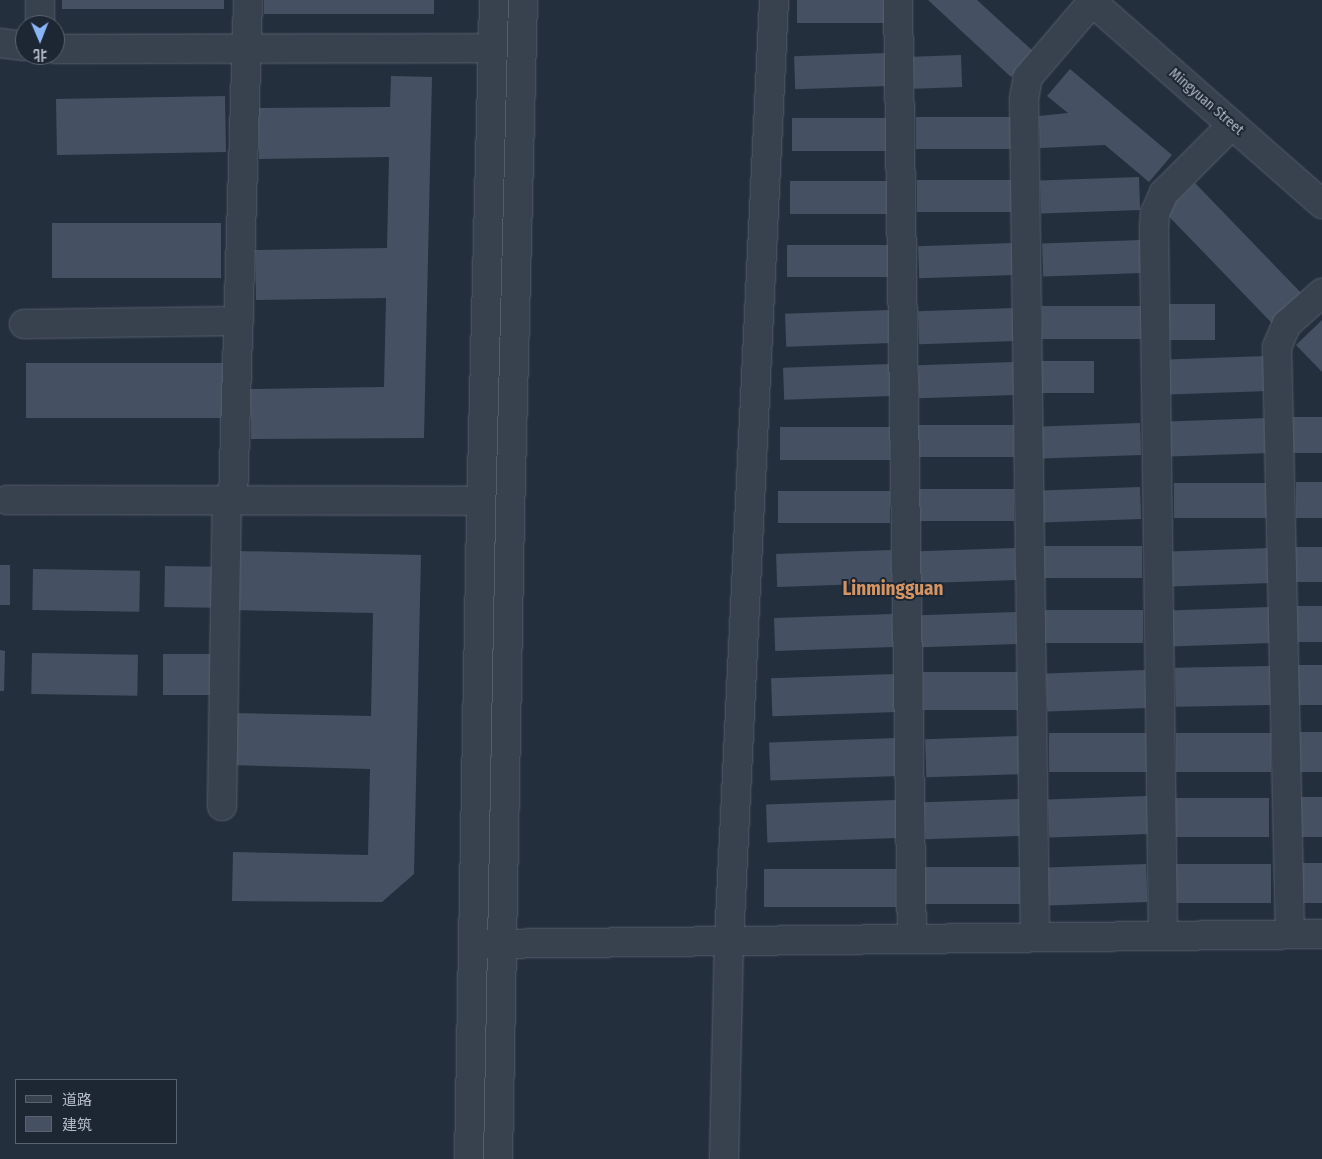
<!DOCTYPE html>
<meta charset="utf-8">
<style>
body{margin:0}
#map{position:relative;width:1322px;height:1159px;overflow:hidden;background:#242f3e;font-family:"Fira Sans Condensed","Noto Sans SC",sans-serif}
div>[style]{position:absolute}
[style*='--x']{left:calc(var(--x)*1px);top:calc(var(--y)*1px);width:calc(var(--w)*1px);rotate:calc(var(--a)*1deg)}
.building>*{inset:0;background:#455162;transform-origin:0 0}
.roads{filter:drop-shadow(0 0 1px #565f6c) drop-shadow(0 0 1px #565f6c)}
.minor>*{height:28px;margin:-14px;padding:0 14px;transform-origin:14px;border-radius:14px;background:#38414e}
span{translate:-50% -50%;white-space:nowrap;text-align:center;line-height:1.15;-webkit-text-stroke:4px #1d2633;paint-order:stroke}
.street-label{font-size:14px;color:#b4bcc9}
.district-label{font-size:19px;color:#d59563;font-weight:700}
.legend{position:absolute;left:15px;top:1079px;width:162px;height:65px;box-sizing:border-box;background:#1d2633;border:1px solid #59626f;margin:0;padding:6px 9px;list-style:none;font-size:15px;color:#b4bcc9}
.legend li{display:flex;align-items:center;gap:10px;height:25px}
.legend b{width:25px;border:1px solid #59626f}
.north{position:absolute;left:15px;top:15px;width:50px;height:50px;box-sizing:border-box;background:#1d2633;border:1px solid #59626f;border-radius:50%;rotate:179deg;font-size:14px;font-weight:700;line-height:20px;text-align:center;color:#b4bcc9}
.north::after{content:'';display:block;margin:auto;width:18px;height:22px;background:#8ab4f8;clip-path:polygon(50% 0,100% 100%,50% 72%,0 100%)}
</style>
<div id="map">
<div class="building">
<div style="left:62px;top:0;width:162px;height:9px"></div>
<div style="left:264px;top:0;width:170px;height:14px"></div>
<div style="left:797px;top:0;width:89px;height:23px"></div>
<div style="clip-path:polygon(928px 0,977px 0,1034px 52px,1011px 77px)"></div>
<div style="left:887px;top:53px;width:33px;height:93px;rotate:88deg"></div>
<div style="left:961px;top:55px;width:32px;height:48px;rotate:88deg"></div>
<div style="clip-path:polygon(1070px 69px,1172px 155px,1149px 182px,1105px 145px,1040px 148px,1039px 116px,1068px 113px,1047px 96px)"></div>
<div style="clip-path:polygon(391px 76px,432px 77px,424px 438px,251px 439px,250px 389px,384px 387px,386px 298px,256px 300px,255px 250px,387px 248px,389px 157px,259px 159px,258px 108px,390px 107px)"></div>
<div style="left:225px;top:96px;width:56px;height:169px;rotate:89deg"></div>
<div style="left:1012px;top:117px;width:32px;height:96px;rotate:90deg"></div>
<div style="left:888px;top:118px;width:33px;height:96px;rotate:90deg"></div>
<div style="left:1139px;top:177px;width:33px;height:99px;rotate:88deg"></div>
<div style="left:1013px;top:180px;width:32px;height:96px;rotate:90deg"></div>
<div style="left:889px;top:181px;width:33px;height:99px;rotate:90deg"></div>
<div style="left:1195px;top:183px;width:155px;height:42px;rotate:46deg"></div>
<div style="left:221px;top:223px;width:55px;height:169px;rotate:90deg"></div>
<div style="left:1141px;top:240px;width:33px;height:99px;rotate:88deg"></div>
<div style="left:1014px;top:243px;width:32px;height:96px;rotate:88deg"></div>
<div style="left:891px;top:245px;width:32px;height:104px;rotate:90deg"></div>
<div style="left:1215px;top:304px;width:36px;height:46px;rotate:90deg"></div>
<div style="left:1141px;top:306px;width:33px;height:99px;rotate:90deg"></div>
<div style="left:1014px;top:308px;width:33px;height:96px;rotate:88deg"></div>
<div style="left:890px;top:310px;width:33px;height:105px;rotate:88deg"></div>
<div style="clip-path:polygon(1322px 320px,1322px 372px,1296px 345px)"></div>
<div style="left:1267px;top:356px;width:35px;height:100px;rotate:88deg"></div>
<div style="left:1094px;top:361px;width:32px;height:53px;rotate:90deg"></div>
<div style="left:1014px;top:362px;width:33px;height:96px;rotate:88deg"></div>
<div style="left:225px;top:363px;width:55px;height:199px;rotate:90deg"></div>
<div style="left:890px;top:364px;width:32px;height:107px;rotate:88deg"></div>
<div style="left:1289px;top:417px;width:33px;height:36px"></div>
<div style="left:1268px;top:418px;width:35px;height:100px;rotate:88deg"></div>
<div style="left:1140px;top:423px;width:32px;height:99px;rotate:88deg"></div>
<div style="left:1014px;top:425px;width:32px;height:97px;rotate:90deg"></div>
<div style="left:890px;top:427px;width:33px;height:110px;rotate:90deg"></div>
<div style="left:1296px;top:482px;width:26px;height:36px"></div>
<div style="left:1275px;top:483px;width:35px;height:101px;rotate:90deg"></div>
<div style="left:1140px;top:487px;width:32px;height:99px;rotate:88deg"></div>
<div style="left:1014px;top:489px;width:32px;height:96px;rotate:90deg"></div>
<div style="left:890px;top:491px;width:32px;height:112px;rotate:90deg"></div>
<div style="left:1142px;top:546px;width:32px;height:99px;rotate:90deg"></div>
<div style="left:1322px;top:547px;width:35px;height:30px;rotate:90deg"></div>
<div style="left:1015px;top:548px;width:32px;height:96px;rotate:88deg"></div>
<div style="left:1270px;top:548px;width:35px;height:100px;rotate:88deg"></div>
<div style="left:891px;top:550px;width:33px;height:115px;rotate:88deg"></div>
<div style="clip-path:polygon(237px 551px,421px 555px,414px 874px,382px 902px,232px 901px,233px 852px,368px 855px,370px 769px,232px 765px,233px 713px,371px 716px,373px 613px,236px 610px)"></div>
<div style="left:0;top:565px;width:10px;height:40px"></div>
<div style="left:165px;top:566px;width:50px;height:41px;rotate:1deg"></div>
<div style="left:33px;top:569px;width:107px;height:41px;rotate:1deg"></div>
<div style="left:1322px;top:606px;width:36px;height:31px;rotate:90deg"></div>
<div style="left:1270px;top:607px;width:36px;height:101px;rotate:88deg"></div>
<div style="left:1143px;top:610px;width:33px;height:100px;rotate:90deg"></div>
<div style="left:1016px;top:612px;width:32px;height:96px;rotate:88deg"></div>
<div style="left:892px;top:614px;width:33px;height:118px;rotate:88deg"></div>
<div style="clip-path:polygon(0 650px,5px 651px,4px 691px,0 691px)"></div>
<div style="left:32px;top:653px;width:106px;height:41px;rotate:1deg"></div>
<div style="left:163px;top:654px;width:51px;height:41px"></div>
<div style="left:1298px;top:665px;width:24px;height:40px"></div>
<div style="left:1270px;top:666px;width:39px;height:95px;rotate:89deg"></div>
<div style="left:1145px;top:670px;width:38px;height:99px;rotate:88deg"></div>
<div style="left:1019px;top:672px;width:38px;height:96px;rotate:90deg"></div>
<div style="left:895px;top:674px;width:38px;height:124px;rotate:88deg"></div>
<div style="left:1299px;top:732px;width:23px;height:40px"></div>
<div style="left:1148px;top:733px;width:39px;height:99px;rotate:90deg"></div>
<div style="left:1271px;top:733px;width:39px;height:95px;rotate:90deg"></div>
<div style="left:1021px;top:736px;width:38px;height:96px;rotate:88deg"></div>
<div style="left:897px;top:738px;width:38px;height:128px;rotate:88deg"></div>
<div style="left:1147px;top:796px;width:38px;height:99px;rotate:88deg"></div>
<div style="left:1297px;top:797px;width:25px;height:40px"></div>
<div style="left:1269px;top:798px;width:39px;height:95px;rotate:90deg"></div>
<div style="left:1020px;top:799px;width:37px;height:96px;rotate:88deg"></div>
<div style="left:896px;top:800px;width:38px;height:130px;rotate:88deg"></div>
<div style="left:1299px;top:863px;width:23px;height:40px"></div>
<div style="left:1146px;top:864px;width:38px;height:99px;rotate:88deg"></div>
<div style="left:1271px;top:864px;width:39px;height:95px;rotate:90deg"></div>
<div style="left:1020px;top:867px;width:37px;height:97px;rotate:90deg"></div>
<div style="left:896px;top:869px;width:38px;height:132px;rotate:90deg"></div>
</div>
<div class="roads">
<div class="minor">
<div style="--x:898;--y:0;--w:939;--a:89.15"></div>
<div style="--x:1090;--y:0;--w:309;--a:41.3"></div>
<div style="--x:40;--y:25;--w:25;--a:-90"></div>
<div style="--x:0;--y:43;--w:25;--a:7"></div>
<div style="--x:55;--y:49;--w:437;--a:-0.1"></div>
<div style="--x:24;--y:324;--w:215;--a:-0.8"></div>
<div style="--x:7;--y:500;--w:474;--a:0.1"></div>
<div style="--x:233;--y:500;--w:500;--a:-88.28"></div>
<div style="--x:222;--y:806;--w:306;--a:-89.1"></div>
<div style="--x:1290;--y:934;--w:587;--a:-91.27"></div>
<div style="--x:1277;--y:347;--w:25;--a:-67"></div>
<div style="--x:1287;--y:324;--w:47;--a:-41.5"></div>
<div style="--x:1163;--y:936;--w:708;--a:-90.73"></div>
<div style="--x:1154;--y:228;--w:15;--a:-86"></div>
<div style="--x:1155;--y:213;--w:22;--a:-66"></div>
<div style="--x:1164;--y:193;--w:96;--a:-45"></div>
<div style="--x:1035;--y:937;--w:838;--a:-90.75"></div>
<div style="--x:1024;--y:99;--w:22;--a:-80"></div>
<div style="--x:1028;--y:77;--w:99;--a:-49.5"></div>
<div style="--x:484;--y:944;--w:838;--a:-0.68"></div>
<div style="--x:469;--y:1159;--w:644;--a:-88.93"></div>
<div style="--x:481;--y:515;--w:515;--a:-88.55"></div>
<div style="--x:498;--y:1159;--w:643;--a:-88.93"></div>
<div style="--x:510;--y:516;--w:516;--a:-88.56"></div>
<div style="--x:724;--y:1159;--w:218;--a:-88.7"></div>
<div style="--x:729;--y:941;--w:942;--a:-87.26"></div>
</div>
</div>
<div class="street-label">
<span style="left:1206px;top:102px;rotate:41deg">Mingyuan Street</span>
</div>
<div class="district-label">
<span style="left:893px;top:589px">Linmingguan</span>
</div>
<ul class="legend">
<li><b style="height:6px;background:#38414e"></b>道路</li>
<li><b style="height:14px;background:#455162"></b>建筑</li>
</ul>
<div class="north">北</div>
</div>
